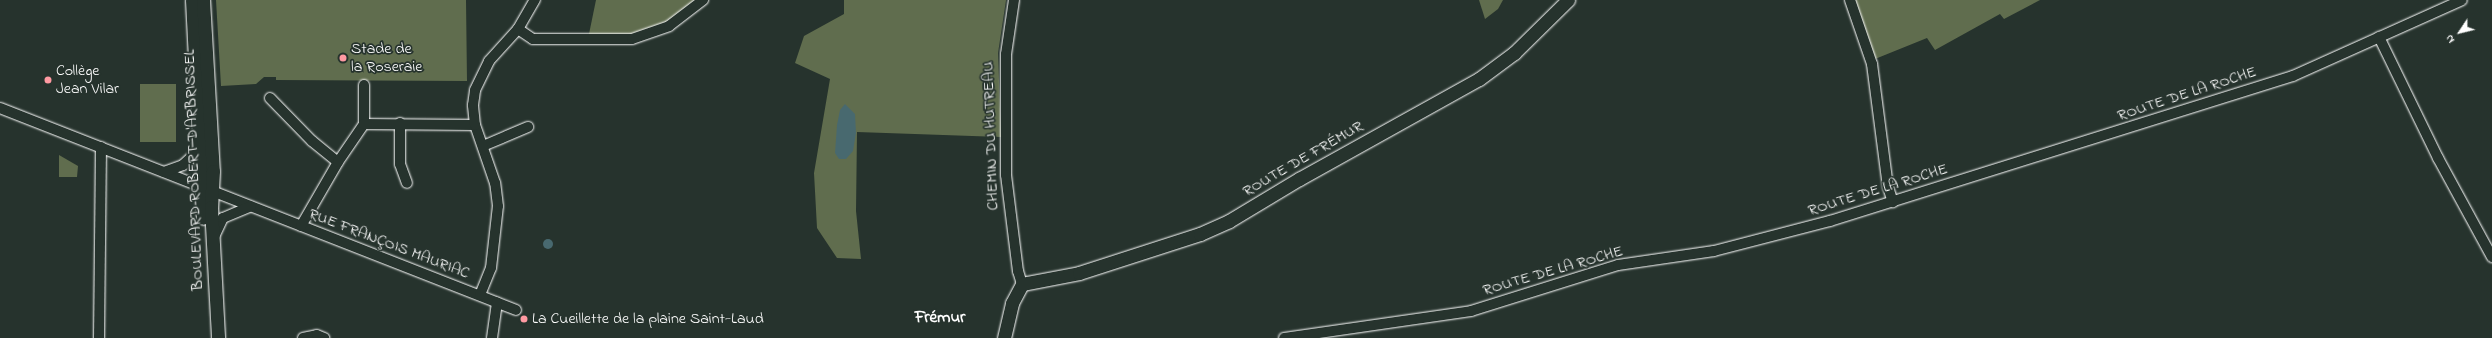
<!DOCTYPE html>
<meta charset="utf-8">
<style>
body{margin:0}
#map{position:relative;width:2492px;height:338px;overflow:hidden;background:#26332d;font-family:"Indie Flower",sans-serif}
div>[style]{position:absolute}
[style*='--x']{left:calc(var(--x)*1px);top:calc(var(--y)*1px);width:calc(var(--w)*1px);rotate:calc(var(--a)*1deg)}
.green>*{inset:0;background:#606d4e;transform-origin:0 0}
.water>*{inset:0;background:#48696f}
.round{border-radius:50%}
.roads{filter:drop-shadow(0 0 1px #fff) drop-shadow(0 0 1px #fff)}
.minor>*{height:10px;margin:-5px;padding:0 5px;transform-origin:5px;border-radius:5px;background:#26332d}
.tertiary>*{height:13px;margin:-6.5px;padding:0 6.5px;transform-origin:6.5px;border-radius:6.5px;background:#26332d}
.dots>*{width:11px;height:11px;translate:-50% -50%;box-sizing:border-box;border:2px solid #26332d;border-radius:50%}
span{translate:-50% -50%;white-space:nowrap;text-align:center;line-height:1.15;-webkit-text-stroke:3.5px #26332d;paint-order:stroke}
.poi-label{font-size:16px;color:#fff}
.left{translate:0 -50%;text-align:left}
.street-label{font-size:16px;color:#fff}
.neighbourhood-label{font-size:17px;color:#fff;font-weight:700}
.north{position:absolute;left:2440px;top:12px;width:40px;height:40px;-webkit-text-stroke:3px #26332d;paint-order:stroke;rotate:235deg;font-size:11px;font-weight:700;line-height:16px;text-align:center;color:#fff}
.north::after{content:'';display:block;margin:auto;width:14px;height:18px;background:#fff;clip-path:polygon(50% 0,100% 100%,50% 72%,0 100%)}
</style>
<div id="map">
<div class="green">
<div style="clip-path:polygon(216px 0,466px 0,467px 81px,276px 80px,276px 77px,264px 77px,256px 84px,221px 86px)"></div>
<div style="clip-path:polygon(596px 0,697px 0,668px 21px,632px 35px,589px 34px)"></div>
<div style="clip-path:polygon(844px 0,1006px 0,998px 53px,1001px 137px,857px 132px,856px 211px,861px 259px,837px 258px,817px 228px,814px 173px,830px 79px,795px 63px,804px 36px,844px 14px)"></div>
<div style="clip-path:polygon(1479px 0,1503px 0,1498px 9px,1485px 19px)"></div>
<div style="clip-path:polygon(1854px 0,2040px 0,2004px 19px,2000px 14px,1935px 50px,1927px 38px,1875px 59px)"></div>
<div style="left:140px;top:84px;width:36px;height:58px"></div>
<div style="clip-path:polygon(59px 155px,78px 166px,77px 177px,59px 177px)"></div>
</div>
<div class="water">
<div style="clip-path:polygon(845px 104px,855px 114px,856px 133px,853px 151px,846px 159px,839px 159px,835px 153px,837px 125px,840px 110px)"></div>
<div class="round" style="left:543px;top:239px;width:10px;height:10px"></div>
</div>
<div class="roads">
<div class="minor">
<div style="--x:1014;--y:0;--w:55;--a:98.4"></div>
<div style="--x:1006;--y:54;--w:121;--a:90"></div>
<div style="--x:1006;--y:175;--w:97;--a:82.9"></div>
<div style="--x:1018;--y:271;--w:14;--a:73"></div>
<div style="--x:1850;--y:0;--w:68;--a:71"></div>
<div style="--x:1872;--y:64;--w:124;--a:82.6"></div>
<div style="--x:1888;--y:187;--w:16;--a:72"></div>
<div style="--x:518;--y:29;--w:18;--a:34"></div>
<div style="--x:533;--y:39;--w:99;--a:0"></div>
<div style="--x:632;--y:39;--w:39;--a:-19"></div>
<div style="--x:669;--y:26;--w:43;--a:-37.4"></div>
<div style="--x:2379;--y:37;--w:135;--a:64"></div>
<div style="--x:2438;--y:158;--w:113;--a:61.4"></div>
<div style="--x:364;--y:85;--w:39;--a:90"></div>
<div style="--x:270;--y:98;--w:60;--a:45.7"></div>
<div style="--x:312;--y:141;--w:33;--a:39"></div>
<div style="--x:0;--y:108;--w:554;--a:21.38"></div>
<div style="--x:400;--y:123;--w:41;--a:90"></div>
<div style="--x:400;--y:164;--w:20;--a:70"></div>
<div style="--x:483;--y:146;--w:49;--a:-22.9"></div>
<div style="--x:164;--y:172;--w:20;--a:-20"></div>
<div style="--x:183;--y:165;--w:23;--a:-43"></div>
<div style="--x:301;--y:226;--w:74;--a:-60"></div>
<div style="--x:338;--y:162;--w:46;--a:-55.6"></div>
<div style="--x:364;--y:124;--w:111;--a:0.5"></div>
<div style="--x:214;--y:237;--w:21;--a:-65"></div>
<div style="--x:223;--y:218;--w:30;--a:-23"></div>
<div style="--x:480;--y:295;--w:29;--a:-68"></div>
<div style="--x:491;--y:268;--w:62;--a:-83.6"></div>
<div style="--x:498;--y:206;--w:23;--a:-97"></div>
<div style="--x:495;--y:183;--w:61;--a:-109"></div>
<div style="--x:475;--y:125;--w:20;--a:-96"></div>
<div style="--x:473;--y:105;--w:15;--a:-82"></div>
<div style="--x:475;--y:90;--w:32;--a:-64"></div>
<div style="--x:489;--y:61;--w:43;--a:-47.8"></div>
<div style="--x:518;--y:29;--w:34;--a:-60"></div>
<div style="--x:99;--y:338;--w:191;--a:-89.4"></div>
<div style="--x:303;--y:338;--w:14;--a:-12"></div>
<div style="--x:317;--y:335;--w:8;--a:23"></div>
<div style="--x:492;--y:338;--w:36;--a:-82"></div>
<div style="--x:1284;--y:338;--w:189;--a:-8.2"></div>
<div style="--x:1471;--y:311;--w:154;--a:-17.4"></div>
<div style="--x:1618;--y:265;--w:97;--a:-8.3"></div>
<div style="--x:1714;--y:251;--w:120;--a:-14.5"></div>
<div style="--x:1830;--y:221;--w:485;--a:-17.4"></div>
<div style="--x:2293;--y:76;--w:185;--a:-24.2"></div>
</div>
<div class="tertiary">
<div style="--x:192;--y:0;--w:218;--a:87.1"></div>
<div style="--x:203;--y:0;--w:171;--a:86.7"></div>
<div style="--x:213;--y:171;--w:36;--a:93"></div>
<div style="--x:211;--y:207;--w:131;--a:86.9"></div>
<div style="--x:1004;--y:338;--w:36;--a:-77"></div>
<div style="--x:1012;--y:303;--w:21;--a:-62"></div>
<div style="--x:1022;--y:284;--w:58;--a:-10.9"></div>
<div style="--x:1079;--y:273;--w:127;--a:-17.9"></div>
<div style="--x:1200;--y:234;--w:32;--a:-24"></div>
<div style="--x:1229;--y:221;--w:82;--a:-31"></div>
<div style="--x:1299;--y:179;--w:206;--a:-29.1"></div>
<div style="--x:1479;--y:79;--w:44;--a:-36.6"></div>
<div style="--x:1514;--y:53;--w:76;--a:-44.5"></div>
</div>
</div>
<div class="dots">
<div style="left:343px;top:58px;background:#ff9aa2"></div>
<div style="left:48px;top:80px;background:#ff9aa2"></div>
<div style="left:524px;top:319px;background:#ff9aa2"></div>
</div>
<div class="poi-label">
<span class="left" style="left:351px;top:58px">Stade de<br>la Roseraie</span>
<span class="left" style="left:56px;top:80px">Collège<br>Jean Vilar</span>
<span class="left" style="left:532px;top:319px">La Cueillette de la plaine Saint-Laud</span>
</div>
<div class="street-label">
<span style="left:2187px;top:94px;rotate:-18deg">ROUTE DE LA ROCHE</span>
<span style="left:991px;top:136px;rotate:-92deg">CHEMIN DU HUTREAU</span>
<span style="left:1303px;top:159px;rotate:-30deg">ROUTE DE FRÉMUR</span>
<span style="left:194px;top:170px;rotate:-92deg">BOULEVARD ROBERT D'ARBRISSEL</span>
<span style="left:1878px;top:190px;rotate:-17deg">ROUTE DE LA ROCHE</span>
<span style="left:389px;top:244px;rotate:21deg">RUE FRANÇOIS MAURIAC</span>
<span style="left:1553px;top:271px;rotate:-16deg">ROUTE DE LA ROCHE</span>
</div>
<div class="neighbourhood-label">
<span style="left:940px;top:318px">Frémur</span>
</div>
<div class="north">N</div>
</div>
